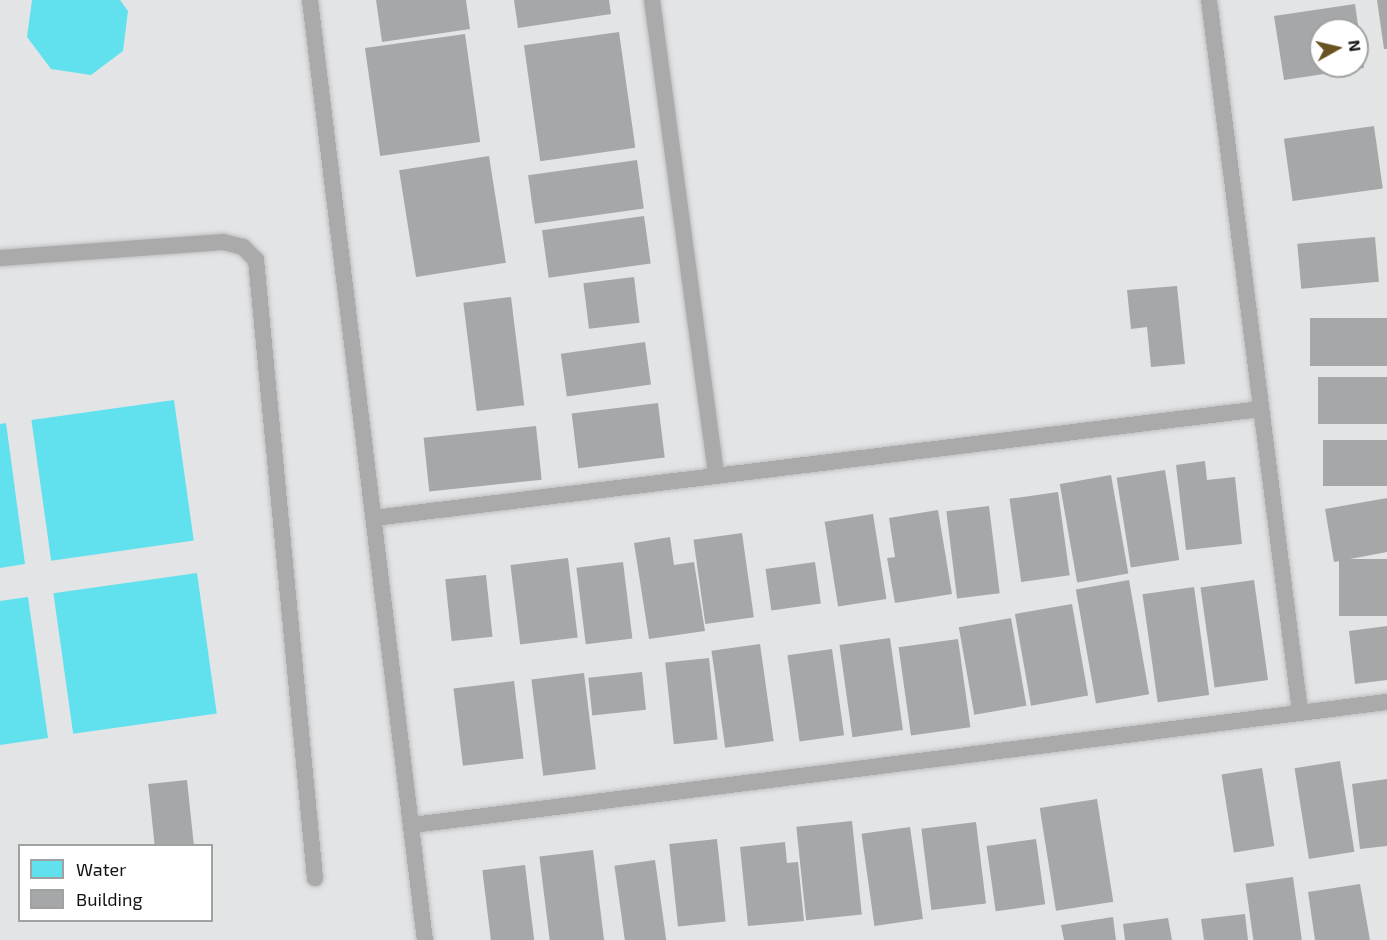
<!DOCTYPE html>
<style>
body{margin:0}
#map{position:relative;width:1387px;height:940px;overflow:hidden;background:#e3e4e6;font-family:"Exo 2",sans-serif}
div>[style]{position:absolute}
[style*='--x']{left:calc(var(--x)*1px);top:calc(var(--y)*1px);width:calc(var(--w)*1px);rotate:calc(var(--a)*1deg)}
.water>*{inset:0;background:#60e1ed;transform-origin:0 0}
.building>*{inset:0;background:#a6a7a8;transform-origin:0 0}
.roads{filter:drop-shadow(0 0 2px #bdbec0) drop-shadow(0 0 2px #bdbec0)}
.lane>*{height:16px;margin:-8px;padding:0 8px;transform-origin:8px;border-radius:8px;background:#aaa}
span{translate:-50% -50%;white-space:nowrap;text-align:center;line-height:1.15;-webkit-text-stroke:4.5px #fff;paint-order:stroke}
.legend{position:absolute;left:18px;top:844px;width:195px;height:78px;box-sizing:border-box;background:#fff;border:2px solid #a0a1a1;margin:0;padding:8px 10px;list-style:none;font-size:18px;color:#121313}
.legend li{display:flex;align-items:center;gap:12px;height:30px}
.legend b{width:30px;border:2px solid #a0a1a1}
.north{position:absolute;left:1309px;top:18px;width:60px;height:60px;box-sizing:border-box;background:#fff;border:2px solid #a0a1a1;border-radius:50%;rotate:82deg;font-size:16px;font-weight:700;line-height:24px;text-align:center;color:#121313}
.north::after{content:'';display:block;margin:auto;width:21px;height:27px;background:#685221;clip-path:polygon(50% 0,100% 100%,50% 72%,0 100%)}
</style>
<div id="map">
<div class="water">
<div style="clip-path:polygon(32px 0,120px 0,128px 11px,123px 51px,91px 75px,51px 69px,27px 37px)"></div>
<div style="left:174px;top:400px;width:142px;height:144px;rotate:82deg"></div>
<div style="clip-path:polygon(6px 423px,25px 564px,0 568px,0 424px)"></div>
<div style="left:197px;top:573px;width:142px;height:145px;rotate:82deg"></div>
<div style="clip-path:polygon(28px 597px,48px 738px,0 745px,0 601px)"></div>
</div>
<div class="building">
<div style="clip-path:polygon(376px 0,466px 0,470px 29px,382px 42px)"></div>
<div style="clip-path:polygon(514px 0,609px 0,611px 14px,518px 28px)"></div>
<div style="clip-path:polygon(1377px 0,1387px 0,1387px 49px,1384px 49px)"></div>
<div style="clip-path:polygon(evenodd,1355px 4px,1364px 68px,1284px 80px,1274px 16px,1355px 4px,1321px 30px,1357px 30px,1357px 66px,1321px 66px,1321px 30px)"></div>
<div style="left:619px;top:32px;width:117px;height:96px;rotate:82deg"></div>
<div style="left:465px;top:34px;width:109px;height:101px;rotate:82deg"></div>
<div style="left:1374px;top:126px;width:63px;height:91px;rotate:82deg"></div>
<div style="left:489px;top:156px;width:108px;height:91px;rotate:81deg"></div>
<div style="left:637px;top:160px;width:49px;height:110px;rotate:82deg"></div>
<div style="left:644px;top:216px;width:48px;height:103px;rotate:82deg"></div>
<div style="left:1375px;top:237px;width:45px;height:78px;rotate:85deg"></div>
<div style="left:634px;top:277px;width:46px;height:51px;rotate:83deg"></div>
<div style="clip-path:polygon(1177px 286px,1185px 364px,1151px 367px,1147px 327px,1131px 329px,1127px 290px)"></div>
<div style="left:511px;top:297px;width:109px;height:48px;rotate:83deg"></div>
<div style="left:1387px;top:318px;width:48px;height:77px;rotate:90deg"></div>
<div style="left:645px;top:342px;width:43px;height:85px;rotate:82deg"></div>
<div style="left:1387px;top:377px;width:47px;height:69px;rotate:90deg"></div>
<div style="left:658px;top:403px;width:55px;height:87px;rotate:83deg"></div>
<div style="left:536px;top:426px;width:54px;height:113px;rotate:84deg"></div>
<div style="left:1387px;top:440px;width:46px;height:64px;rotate:90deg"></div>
<div style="clip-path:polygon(1205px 461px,1207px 480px,1235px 477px,1242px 544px,1186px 550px,1176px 465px)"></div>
<div style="left:1165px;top:470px;width:91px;height:49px;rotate:81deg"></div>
<div style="left:1111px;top:475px;width:100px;height:52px;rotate:80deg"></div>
<div style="left:1058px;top:492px;width:84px;height:49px;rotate:82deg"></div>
<div style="clip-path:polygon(1387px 498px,1387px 552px,1334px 562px,1325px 509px)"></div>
<div style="left:989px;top:506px;width:88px;height:43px;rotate:83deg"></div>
<div style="clip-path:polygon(938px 510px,952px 594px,895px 603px,887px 558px,895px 557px,889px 518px)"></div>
<div style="left:873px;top:514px;width:86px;height:49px;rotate:81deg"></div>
<div style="left:742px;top:533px;width:85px;height:49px;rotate:82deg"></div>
<div style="clip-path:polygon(670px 537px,674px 565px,694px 562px,705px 631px,649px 639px,634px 543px)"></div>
<div style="left:568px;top:558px;width:80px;height:58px;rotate:83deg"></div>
<div style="left:1387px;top:559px;width:57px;height:48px;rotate:90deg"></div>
<div style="left:623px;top:562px;width:77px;height:47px;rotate:83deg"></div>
<div style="left:815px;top:562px;width:42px;height:50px;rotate:82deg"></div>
<div style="left:486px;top:575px;width:62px;height:41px;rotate:84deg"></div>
<div style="left:1129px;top:580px;width:116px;height:54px;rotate:80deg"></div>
<div style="left:1254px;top:580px;width:101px;height:54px;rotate:82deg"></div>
<div style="left:1194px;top:587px;width:109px;height:52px;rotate:82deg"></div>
<div style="left:1072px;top:604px;width:93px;height:58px;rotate:80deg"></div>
<div style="left:1011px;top:618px;width:89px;height:53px;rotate:80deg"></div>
<div style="clip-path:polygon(1387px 626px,1387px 680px,1355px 684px,1349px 631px)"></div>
<div style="left:890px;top:638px;width:93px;height:51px;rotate:82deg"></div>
<div style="left:958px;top:639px;width:89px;height:60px;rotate:82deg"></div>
<div style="left:760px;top:644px;width:98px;height:49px;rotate:82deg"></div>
<div style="left:832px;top:649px;width:87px;height:45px;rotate:82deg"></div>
<div style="left:709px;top:658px;width:82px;height:44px;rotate:84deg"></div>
<div style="left:642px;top:672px;width:38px;height:54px;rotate:84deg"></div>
<div style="left:584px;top:673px;width:97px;height:53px;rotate:83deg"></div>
<div style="left:514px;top:681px;width:78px;height:61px;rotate:83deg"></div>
<div style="left:1340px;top:761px;width:92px;height:46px;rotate:81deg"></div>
<div style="left:1262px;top:768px;width:79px;height:41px;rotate:81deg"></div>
<div style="clip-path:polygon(1387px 779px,1387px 846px,1360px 849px,1352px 784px)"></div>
<div style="left:187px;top:780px;width:66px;height:39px;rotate:84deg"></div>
<div style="left:1097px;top:799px;width:104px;height:58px;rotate:81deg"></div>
<div style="left:852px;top:821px;width:94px;height:56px;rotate:84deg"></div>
<div style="left:976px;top:822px;width:82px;height:55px;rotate:83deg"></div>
<div style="left:910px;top:827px;width:93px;height:49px;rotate:82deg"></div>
<div style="left:717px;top:839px;width:83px;height:48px;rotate:84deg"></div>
<div style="left:1036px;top:839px;width:66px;height:50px;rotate:82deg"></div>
<div style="clip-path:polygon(785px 842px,787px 863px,798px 862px,804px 921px,748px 926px,740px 847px)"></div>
<div style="left:593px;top:850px;width:91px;height:54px;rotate:83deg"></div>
<div style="left:655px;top:860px;width:81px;height:41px;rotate:82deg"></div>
<div style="left:525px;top:865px;width:76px;height:43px;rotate:83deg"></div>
<div style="left:1293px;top:877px;width:64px;height:48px;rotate:82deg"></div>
<div style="clip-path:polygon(1360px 884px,1370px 940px,1315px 940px,1308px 892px)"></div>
<div style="clip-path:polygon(1245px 914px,1248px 940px,1204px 940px,1201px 919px)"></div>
<div style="clip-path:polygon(1113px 917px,1116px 940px,1064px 940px,1061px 925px)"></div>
<div style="clip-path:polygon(1168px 918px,1172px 940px,1125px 940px,1123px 924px)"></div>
</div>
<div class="roads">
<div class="lane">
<div style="--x:310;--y:0;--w:947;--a:83.03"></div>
<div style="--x:652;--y:0;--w:480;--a:82.3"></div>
<div style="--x:1209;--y:0;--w:717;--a:82.71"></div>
<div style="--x:0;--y:258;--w:224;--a:-4.1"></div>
<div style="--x:223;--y:242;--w:21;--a:14"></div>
<div style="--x:243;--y:247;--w:18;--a:45"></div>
<div style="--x:256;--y:260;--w:621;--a:84.55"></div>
<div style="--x:374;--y:518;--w:894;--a:-7.01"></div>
<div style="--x:413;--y:825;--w:982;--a:-7.2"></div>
</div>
</div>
<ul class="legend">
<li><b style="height:16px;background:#60e1ed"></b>Water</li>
<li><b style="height:16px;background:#a6a7a8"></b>Building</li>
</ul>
<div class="north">N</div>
</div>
